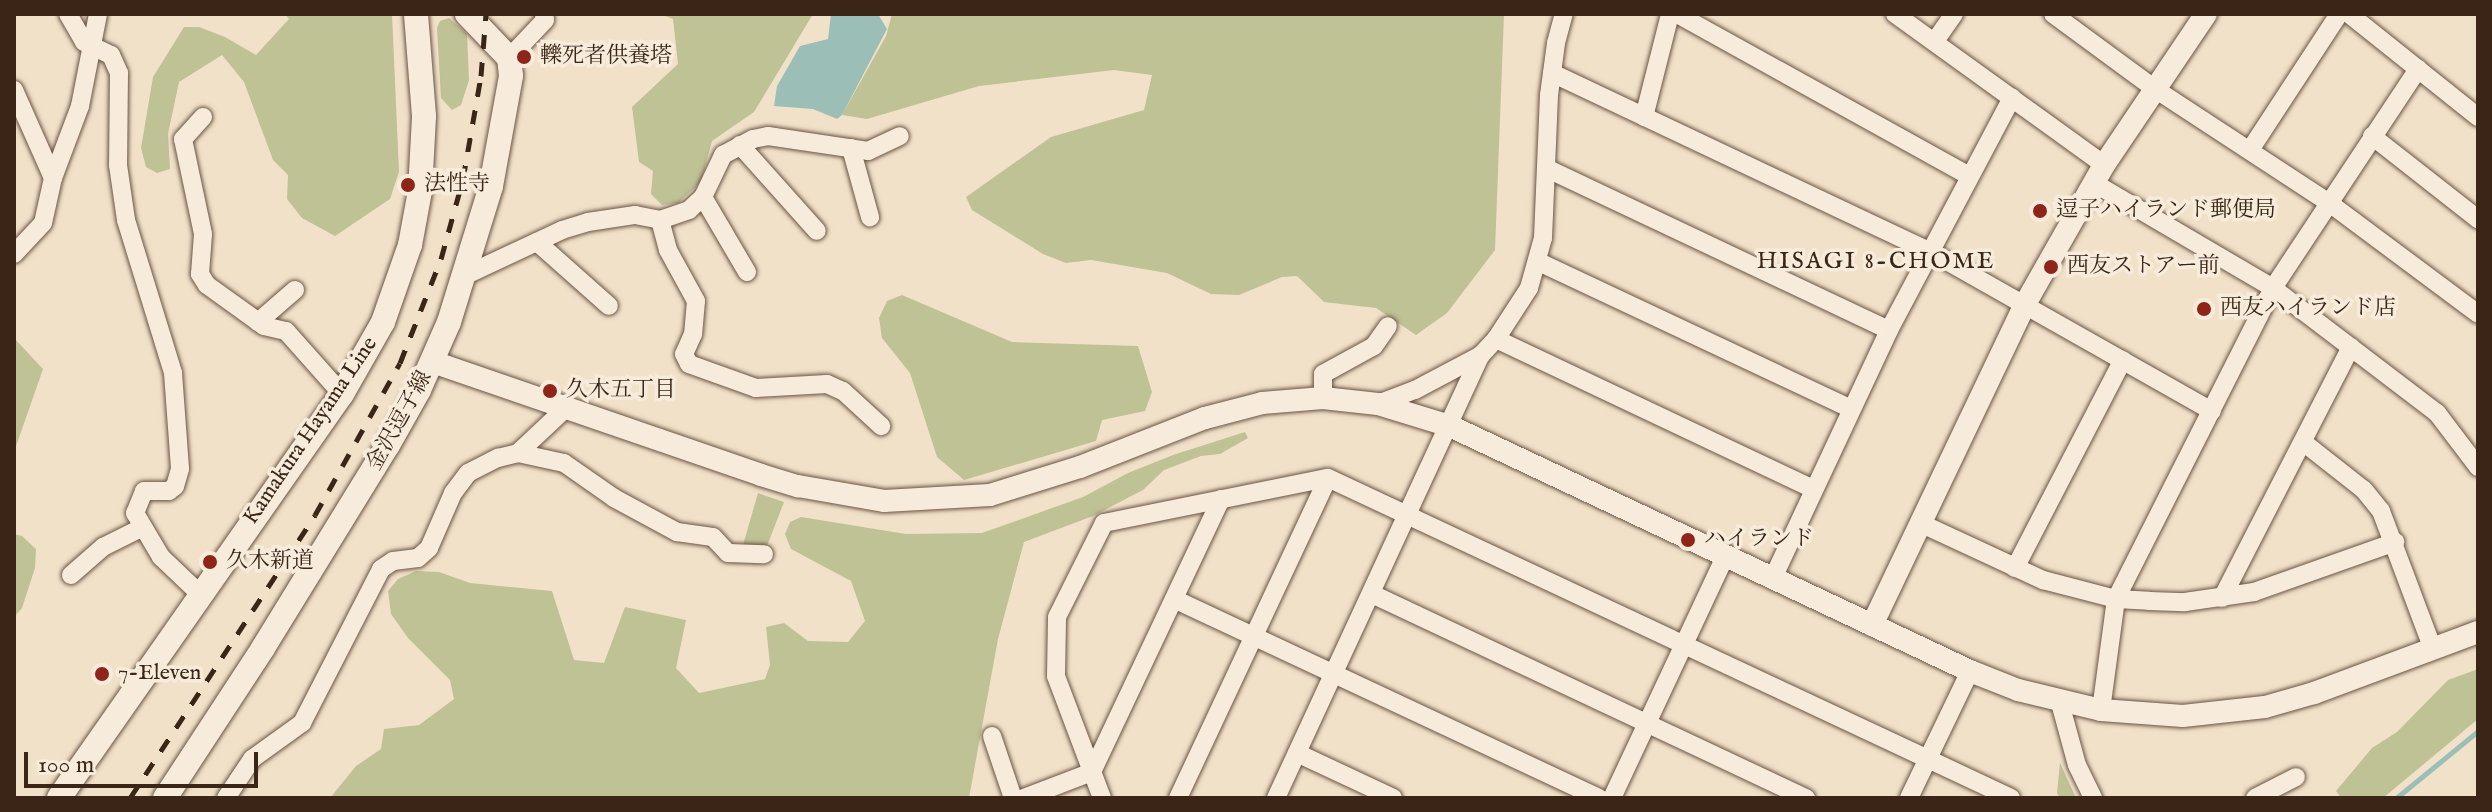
<!DOCTYPE html>
<meta charset="utf-8">
<style>
body{margin:0}
#map{position:relative;width:2492px;height:812px;overflow:hidden;background:#f2e1c9;font-family:"IM FELL English","Noto Serif JP",serif}
div>[style]{position:absolute}
[style*='--x']{left:calc(var(--x)*1px);top:calc(var(--y)*1px);width:calc(var(--w)*1px);rotate:calc(var(--a)*1deg)}
.green>*{inset:0;background:#bec294}
.water>*{inset:0;background:#9bbeb6}
.stream>*{height:5px;margin:-2.5px;padding:0 2.5px;transform-origin:2.5px;border-radius:2.5px;background:#9bbeb6}
.roads{filter:drop-shadow(0 0 2px #685443) drop-shadow(0 0 2px #685443)}
.minor>*{height:18px;margin:-9px;padding:0 9px;transform-origin:9px;border-radius:9px;background:#f7ecdc}
.tertiary>*{height:22px;margin:-11px;padding:0 11px;transform-origin:11px;border-radius:11px;background:#f7ecdc}
.secondary>*{height:24px;margin:-12px;padding:0 12px;transform-origin:12px;border-radius:12px;background:#f7ecdc}
.rail>*{height:5px;margin-top:-2.5px;transform-origin:0;background:repeating-linear-gradient(90deg,#3a2516 0 14px,transparent 0 28px)}
.dots>*{width:22px;height:22px;translate:-50% -50%;box-sizing:border-box;border:4px solid #f7ecdc;border-radius:50%}
span{translate:-50% -50%;white-space:nowrap;text-align:center;line-height:1.15;-webkit-text-stroke:7px #f7ecdc;paint-order:stroke}
.poi-label{font-size:22px;color:#3a2516}
.left{translate:0 -50%;text-align:left}
.street-label{font-size:22px;color:#3a2516}
.neighbourhood-label{font-size:24px;color:#3a2516;letter-spacing:2px}
.frame{position:absolute;inset:0;border:16px solid #3a2516;pointer-events:none}
.scale{position:absolute;left:24px;top:752px;width:234px;height:36px;box-sizing:border-box;border:4px solid #3a2516;border-top:0;padding-left:10px;font-size:24px;line-height:28px;white-space:nowrap;color:#3a2516;-webkit-text-stroke:6px #f7ecdc;paint-order:stroke}
</style>
<div id="map">
<div class="green">
<div style="clip-path:polygon(285px 14px,392px 14px,399px 172px,390px 199px,335px 236px,302px 218px,287px 199px,288px 175px,273px 160px,244px 82px,222px 55px,179px 82px,168px 134px,170px 169px,157px 173px,146px 167px,141px 148px,153px 77px,184px 27px,199px 27px,225px 37px,256px 55px,289px 19px)"></div>
<div style="clip-path:polygon(660px 14px,813px 14px,754px 112px,712px 141px,701px 182px,678px 203px,662px 205px,651px 194px,653px 171px,639px 162px,632px 107px,678px 64px,673px 19px)"></div>
<div style="clip-path:polygon(892px 14px,1504px 14px,1495px 250px,1447px 313px,1416px 335px,1376px 308px,1324px 302px,1297px 276px,1282px 277px,1239px 295px,1211px 294px,1167px 273px,1091px 260px,1066px 263px,1043px 254px,972px 210px,966px 197px,1051px 137px,1144px 110px,1152px 75px,1114px 70px,979px 86px,867px 119px,842px 115px,886px 36px)"></div>
<div style="clip-path:polygon(449px 18px,467px 34px,469px 80px,461px 105px,452px 110px,441px 98px,437px 28px,440px 21px)"></div>
<div style="clip-path:polygon(902px 295px,1012px 342px,1138px 346px,1152px 392px,1145px 411px,1102px 420px,1096px 441px,964px 480px,937px 457px,910px 373px,882px 338px,879px 318px,887px 301px)"></div>
<div style="clip-path:polygon(14px 338px,43px 369px,14px 452px)"></div>
<div style="clip-path:polygon(1245px 432px,1248px 438px,1220px 454px,1201px 456px,1164px 470px,1143px 490px,1093px 516px,1024px 542px,998px 639px,969px 798px,330px 798px,356px 766px,381px 749px,384px 729px,419px 725px,454px 699px,450px 680px,408px 638px,391px 614px,388px 591px,398px 579px,416px 571px,439px 572px,470px 583px,552px 591px,574px 660px,604px 663px,625px 607px,686px 620px,676px 668px,699px 693px,765px 679px,770px 665px,766px 627px,784px 623px,808px 641px,848px 642px,865px 621px,851px 581px,791px 549px,785px 534px,790px 522px,801px 517px,906px 534px,982px 533px,1083px 497px,1128px 473px,1173px 455px)"></div>
<div style="clip-path:polygon(758px 493px,784px 502px,767px 546px,743px 545px)"></div>
<div style="clip-path:polygon(14px 534px,22px 536px,36px 549px,35px 568px,22px 608px,14px 617px)"></div>
<div style="clip-path:polygon(2478px 669px,2478px 719px,2383px 798px,2341px 798px,2336px 791px,2372px 748px,2397px 732px,2448px 680px)"></div>
<div style="clip-path:polygon(2060px 763px,2076px 798px,2060px 798px,2057px 793px)"></div>
</div>
<div class="water">
<div style="clip-path:polygon(831px 14px,878px 14px,887px 29px,842px 115px,837px 119px,813px 109px,774px 106px,777px 86px,800px 46px,828px 39px)"></div>
</div>
<div class="stream">
<div style="--x:2396;--y:798;--w:106;--a:-39.3"></div>
</div>
<div class="roads">
<div class="minor">
<div style="--x:68;--y:14;--w:32;--a:60"></div>
<div style="--x:84;--y:42;--w:30;--a:26"></div>
<div style="--x:111;--y:55;--w:20;--a:66"></div>
<div style="--x:119;--y:73;--w:92;--a:90.6"></div>
<div style="--x:118;--y:165;--w:56;--a:81.7"></div>
<div style="--x:126;--y:220;--w:160;--a:72.9"></div>
<div style="--x:173;--y:373;--w:96;--a:85.8"></div>
<div style="--x:180;--y:469;--w:18;--a:106"></div>
<div style="--x:175;--y:486;--w:8;--a:140"></div>
<div style="--x:169;--y:491;--w:25;--a:180"></div>
<div style="--x:144;--y:491;--w:24;--a:112"></div>
<div style="--x:135;--y:513;--w:51;--a:59.4"></div>
<div style="--x:161;--y:557;--w:54;--a:43.5"></div>
<div style="--x:1677;--y:14;--w:334;--a:29"></div>
<div style="--x:1895;--y:14;--w:258;--a:35.8"></div>
<div style="--x:2053;--y:14;--w:127;--a:36.3"></div>
<div style="--x:2155;--y:89;--w:207;--a:33.2"></div>
<div style="--x:2328;--y:202;--w:187;--a:36.7"></div>
<div style="--x:2349;--y:14;--w:165;--a:38.6"></div>
<div style="--x:1935;--y:41;--w:33;--a:-55"></div>
<div style="--x:509;--y:58;--w:52;--a:-46.5"></div>
<div style="--x:545;--y:20;--w:6;--a:-99"></div>
<div style="--x:1552;--y:73;--w:417;--a:25.3"></div>
<div style="--x:1929;--y:251;--w:325;--a:29.5"></div>
<div style="--x:14;--y:90;--w:96;--a:66.1"></div>
<div style="--x:203;--y:117;--w:30;--a:132"></div>
<div style="--x:183;--y:139;--w:97;--a:78.1"></div>
<div style="--x:203;--y:234;--w:40;--a:94.3"></div>
<div style="--x:200;--y:274;--w:13;--a:58"></div>
<div style="--x:207;--y:285;--w:70;--a:35.7"></div>
<div style="--x:264;--y:326;--w:23;--a:13"></div>
<div style="--x:286;--y:331;--w:84;--a:48.4"></div>
<div style="--x:1644;--y:117;--w:106;--a:-75.8"></div>
<div style="--x:2372;--y:136;--w:135;--a:38.1"></div>
<div style="--x:740;--y:145;--w:115;--a:48.2"></div>
<div style="--x:851;--y:148;--w:72;--a:74.6"></div>
<div style="--x:2250;--y:150;--w:163;--a:-56.8"></div>
<div style="--x:1548;--y:169;--w:377;--a:25.3"></div>
<div style="--x:2094;--y:183;--w:208;--a:30.4"></div>
<div style="--x:2273;--y:288;--w:206;--a:37.3"></div>
<div style="--x:2437;--y:413;--w:68;--a:52.8"></div>
<div style="--x:703;--y:197;--w:87;--a:59.6"></div>
<div style="--x:660;--y:220;--w:31;--a:-19"></div>
<div style="--x:689;--y:210;--w:19;--a:-43"></div>
<div style="--x:703;--y:197;--w:47;--a:-64.5"></div>
<div style="--x:723;--y:155;--w:34;--a:-28"></div>
<div style="--x:753;--y:139;--w:15;--a:-11"></div>
<div style="--x:768;--y:136;--w:101;--a:8.5"></div>
<div style="--x:868;--y:151;--w:35;--a:-25"></div>
<div style="--x:537;--y:242;--w:96;--a:41.6"></div>
<div style="--x:14;--y:254;--w:42;--a:-46.9"></div>
<div style="--x:43;--y:223;--w:46;--a:-77.5"></div>
<div style="--x:53;--y:178;--w:77;--a:-69.4"></div>
<div style="--x:80;--y:106;--w:94;--a:-78.9"></div>
<div style="--x:1539;--y:262;--w:345;--a:25.2"></div>
<div style="--x:466;--y:275;--w:106;--a:-25.1"></div>
<div style="--x:562;--y:230;--w:27;--a:-17"></div>
<div style="--x:588;--y:222;--w:48;--a:-8.5"></div>
<div style="--x:635;--y:215;--w:25;--a:11"></div>
<div style="--x:660;--y:220;--w:31;--a:75"></div>
<div style="--x:668;--y:250;--w:58;--a:61.2"></div>
<div style="--x:696;--y:301;--w:33;--a:95"></div>
<div style="--x:693;--y:334;--w:22;--a:114"></div>
<div style="--x:684;--y:354;--w:11;--a:63"></div>
<div style="--x:689;--y:364;--w:71;--a:19.7"></div>
<div style="--x:756;--y:388;--w:71;--a:-3.2"></div>
<div style="--x:827;--y:384;--w:17;--a:24"></div>
<div style="--x:843;--y:391;--w:52;--a:42.6"></div>
<div style="--x:258;--y:322;--w:49;--a:-40.9"></div>
<div style="--x:1496;--y:339;--w:351;--a:25.3"></div>
<div style="--x:1323;--y:398;--w:24;--a:-90"></div>
<div style="--x:1323;--y:374;--w:58;--a:-28.8"></div>
<div style="--x:1374;--y:346;--w:24;--a:-55"></div>
<div style="--x:1378;--y:404;--w:40;--a:-21"></div>
<div style="--x:1415;--y:390;--w:75;--a:-27.9"></div>
<div style="--x:1481;--y:355;--w:22;--a:-47"></div>
<div style="--x:1496;--y:339;--w:61;--a:-57.1"></div>
<div style="--x:1529;--y:288;--w:52;--a:-74.4"></div>
<div style="--x:1543;--y:238;--w:143;--a:-87.6"></div>
<div style="--x:1549;--y:95;--w:52;--a:-82.3"></div>
<div style="--x:1556;--y:43;--w:30;--a:-75"></div>
<div style="--x:2303;--y:442;--w:78;--a:38.2"></div>
<div style="--x:2364;--y:490;--w:27;--a:51"></div>
<div style="--x:2381;--y:511;--w:147;--a:69.4"></div>
<div style="--x:518;--y:453;--w:66;--a:-43.2"></div>
<div style="--x:1920;--y:523;--w:136;--a:24.9"></div>
<div style="--x:2043;--y:580;--w:75;--a:14.6"></div>
<div style="--x:2116;--y:599;--w:33;--a:3"></div>
<div style="--x:2149;--y:601;--w:36;--a:2"></div>
<div style="--x:2185;--y:602;--w:70;--a:-8.2"></div>
<div style="--x:2254;--y:592;--w:150;--a:-19.5"></div>
<div style="--x:2015;--y:568;--w:234;--a:-62.6"></div>
<div style="--x:71;--y:575;--w:43;--a:-41.2"></div>
<div style="--x:103;--y:547;--w:42;--a:-26.6"></div>
<div style="--x:1773;--y:578;--w:274;--a:-64.9"></div>
<div style="--x:1889;--y:330;--w:263;--a:-62.1"></div>
<div style="--x:1372;--y:594;--w:480;--a:25.2"></div>
<div style="--x:2222;--y:598;--w:282;--a:-62.8"></div>
<div style="--x:1174;--y:599;--w:469;--a:25.1"></div>
<div style="--x:2060;--y:703;--w:64;--a:74.7"></div>
<div style="--x:2077;--y:765;--w:37;--a:64"></div>
<div style="--x:2101;--y:710;--w:112;--a:-82.3"></div>
<div style="--x:2116;--y:599;--w:348;--a:-63.2"></div>
<div style="--x:2273;--y:288;--w:263;--a:-56.5"></div>
<div style="--x:992;--y:736;--w:65;--a:71.3"></div>
<div style="--x:1297;--y:753;--w:106;--a:25.1"></div>
<div style="--x:226;--y:798;--w:47;--a:-56.3"></div>
<div style="--x:252;--y:759;--w:62;--a:-35.8"></div>
<div style="--x:302;--y:723;--w:173;--a:-62.8"></div>
<div style="--x:381;--y:569;--w:14;--a:-34"></div>
<div style="--x:393;--y:561;--w:25;--a:-7"></div>
<div style="--x:418;--y:558;--w:15;--a:-42"></div>
<div style="--x:429;--y:548;--w:60;--a:-66.4"></div>
<div style="--x:453;--y:493;--w:25;--a:-53"></div>
<div style="--x:468;--y:473;--w:34;--a:-27"></div>
<div style="--x:498;--y:458;--w:21;--a:-14"></div>
<div style="--x:518;--y:453;--w:47;--a:12.3"></div>
<div style="--x:564;--y:463;--w:61;--a:35"></div>
<div style="--x:614;--y:498;--w:72;--a:28.4"></div>
<div style="--x:677;--y:532;--w:36;--a:8"></div>
<div style="--x:713;--y:537;--w:22;--a:47"></div>
<div style="--x:728;--y:553;--w:36;--a:2"></div>
<div style="--x:1024;--y:798;--w:73;--a:-20.9"></div>
<div style="--x:1092;--y:772;--w:302;--a:-64.7"></div>
<div style="--x:1102;--y:798;--w:130;--a:-110.7"></div>
<div style="--x:1056;--y:676;--w:59;--a:-89"></div>
<div style="--x:1057;--y:617;--w:105;--a:-63.4"></div>
<div style="--x:1104;--y:523;--w:228;--a:-11.4"></div>
<div style="--x:1328;--y:478;--w:754;--a:25.1"></div>
<div style="--x:1178;--y:798;--w:353;--a:-64.9"></div>
<div style="--x:1276;--y:798;--w:488;--a:-65.2"></div>
<div style="--x:1612;--y:798;--w:268;--a:-64.9"></div>
<div style="--x:1909;--y:798;--w:141;--a:-64.3"></div>
<div style="--x:2255;--y:798;--w:46;--a:-27.1"></div>
</div>
<div class="tertiary">
<div style="--x:433;--y:362;--w:347;--a:19"></div>
<div style="--x:761;--y:475;--w:39;--a:17"></div>
<div style="--x:798;--y:486;--w:87;--a:9.9"></div>
<div style="--x:884;--y:501;--w:106;--a:-3.2"></div>
<div style="--x:990;--y:495;--w:94;--a:-17.3"></div>
<div style="--x:1080;--y:467;--w:134;--a:-21.4"></div>
<div style="--x:1205;--y:418;--w:59;--a:-14.7"></div>
<div style="--x:1262;--y:403;--w:61;--a:-4.7"></div>
<div style="--x:1323;--y:398;--w:55;--a:6.2"></div>
<div style="--x:1378;--y:404;--w:75;--a:17"></div>
<div style="--x:1450;--y:426;--w:575;--a:25.23"></div>
<div style="--x:1970;--y:671;--w:52;--a:21.6"></div>
<div style="--x:2018;--y:690;--w:85;--a:13.5"></div>
<div style="--x:2101;--y:710;--w:82;--a:4.2"></div>
<div style="--x:2183;--y:716;--w:82;--a:-6.3"></div>
<div style="--x:2265;--y:707;--w:51;--a:-15.9"></div>
<div style="--x:2314;--y:693;--w:175;--a:-20.4"></div>
<div style="--x:1872;--y:625;--w:356;--a:-64.5"></div>
<div style="--x:2025;--y:304;--w:160;--a:-60.4"></div>
<div style="--x:2104;--y:165;--w:182;--a:-56"></div>
</div>
<div class="secondary">
<div style="--x:59;--y:798;--w:493;--a:-55"></div>
<div style="--x:342;--y:394;--w:83;--a:-60.3"></div>
<div style="--x:383;--y:322;--w:82;--a:-70.7"></div>
<div style="--x:410;--y:245;--w:55;--a:-79.5"></div>
<div style="--x:420;--y:191;--w:75;--a:-86.9"></div>
<div style="--x:424;--y:116;--w:102;--a:-94.5"></div>
<div style="--x:165;--y:798;--w:179;--a:-56.8"></div>
<div style="--x:263;--y:648;--w:238;--a:-58.4"></div>
<div style="--x:388;--y:445;--w:63;--a:-60.6"></div>
<div style="--x:419;--y:390;--w:74;--a:-66.2"></div>
<div style="--x:449;--y:322;--w:142;--a:-72.8"></div>
<div style="--x:491;--y:186;--w:112;--a:-79.7"></div>
<div style="--x:511;--y:76;--w:18;--a:-96"></div>
<div style="--x:509;--y:58;--w:61;--a:-133.7"></div>
</div>
</div>
<div class="rail">
<div style="--x:130;--y:798;--w:338;--a:-56.8"></div>
<div style="--x:315;--y:515;--w:174;--a:-60.8"></div>
<div style="--x:400;--y:363;--w:112;--a:-68.5"></div>
<div style="--x:441;--y:259;--w:83;--a:-74.6"></div>
<div style="--x:463;--y:179;--w:105;--a:-80.1"></div>
<div style="--x:481;--y:76;--w:62;--a:-85.4"></div>
</div>
<div class="dots">
<div style="left:524px;top:57px;background:#8f2418"></div>
<div style="left:408px;top:185px;background:#8f2418"></div>
<div style="left:2040px;top:211px;background:#8f2418"></div>
<div style="left:2051px;top:267px;background:#8f2418"></div>
<div style="left:2204px;top:309px;background:#8f2418"></div>
<div style="left:550px;top:391px;background:#8f2418"></div>
<div style="left:1688px;top:540px;background:#8f2418"></div>
<div style="left:210px;top:562px;background:#8f2418"></div>
<div style="left:102px;top:674px;background:#8f2418"></div>
</div>
<div class="poi-label">
<span class="left" style="left:540px;top:57px">轢死者供養塔</span>
<span class="left" style="left:424px;top:185px">法性寺</span>
<span class="left" style="left:2056px;top:211px">逗子ハイランド郵便局</span>
<span class="left" style="left:2067px;top:267px">西友ストアー前</span>
<span class="left" style="left:2220px;top:309px">西友ハイランド店</span>
<span class="left" style="left:566px;top:391px">久木五丁目</span>
<span class="left" style="left:1704px;top:540px">ハイランド</span>
<span class="left" style="left:226px;top:562px">久木新道</span>
<span class="left" style="left:118px;top:674px">7-Eleven</span>
</div>
<div class="street-label">
<span style="left:400px;top:421px;rotate:-61deg">金沢逗子線</span>
<span style="left:311px;top:431px;rotate:-56deg">Kamakura Hayama Line</span>
</div>
<div class="neighbourhood-label">
<span style="left:1876px;top:262px">HISAGI 8-CHOME</span>
</div>
<div class="frame"></div>
<div class="scale">100 m</div>
</div>
